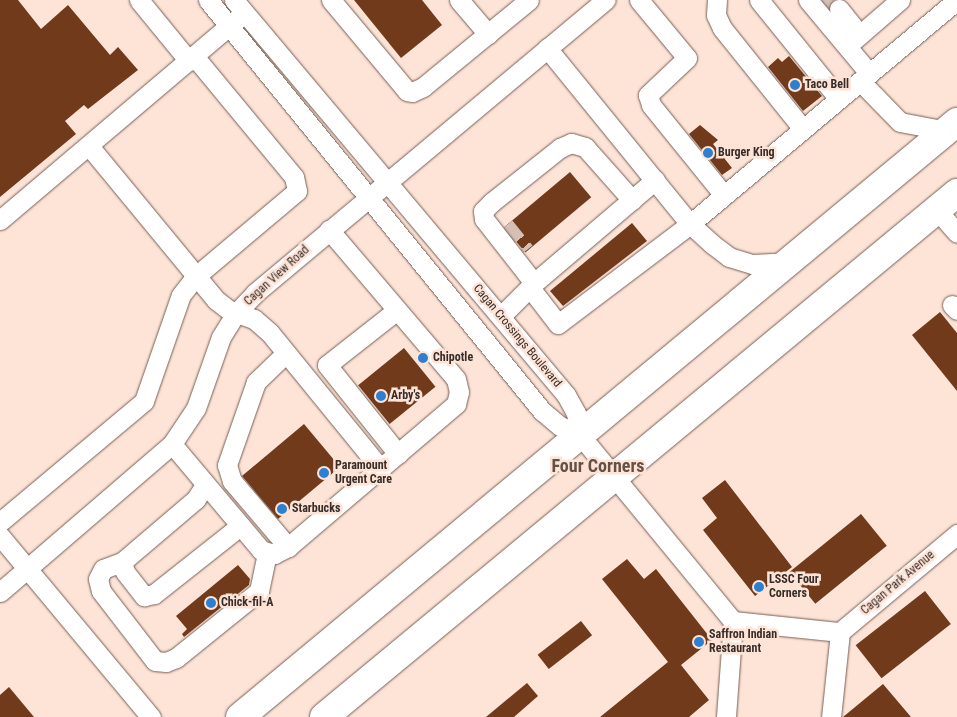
<!DOCTYPE html>
<style>
body{margin:0}
#map{position:relative;width:957px;height:717px;overflow:hidden;background:#fee3d7;font-family:"Roboto Condensed",sans-serif}
div>[style]{position:absolute}
[style*='--x']{left:calc(var(--x)*1px);top:calc(var(--y)*1px);width:calc(var(--w)*1px);rotate:calc(var(--a)*1deg)}
.building>*{inset:0;background:#703a1b;transform-origin:0 0}
.minor-tunnel>*{height:19px;margin-top:-9.5px;transform-origin:0;background:repeating-linear-gradient(90deg,#d6bfb4 0 19px,transparent 0 28px)}
.roads{filter:drop-shadow(0 0 1px #755f54) drop-shadow(0 0 1px #755f54)}
.minor>*{height:19px;margin:-9.5px;padding:0 9.5px;transform-origin:9.5px;border-radius:9.5px;background:#fff}
.highway>*{height:28px;margin:-14px;padding:0 14px;transform-origin:14px;border-radius:14px;background:#fff}
.dots>*{width:14px;height:14px;translate:-50% -50%;box-sizing:border-box;border:2px solid #fee3d7;border-radius:50%}
span{translate:-50% -50%;white-space:nowrap;text-align:center;line-height:1.15;-webkit-text-stroke:5px #fee3d7;paint-order:stroke}
.poi-label{font-size:12px;color:#362d28;font-weight:700}
.left{translate:0 -50%;text-align:left}
.street-label{font-size:12px;color:#362d28}
.district-label{font-size:18px;color:#655045;font-weight:700}
</style>
<div id="map">
<div class="building">
<div style="clip-path:polygon(0 0,18px 0,41px 29px,68px 5px,110px 55px,118px 47px,138px 70px,88px 109px,84px 105px,65px 121px,76px 134px,0 197px)"></div>
<div style="clip-path:polygon(354px 0,422px 0,442px 25px,401px 58px)"></div>
<div style="clip-path:polygon(789px 56px,822px 96px,803px 111px,768px 67px,778px 58px,782px 62px)"></div>
<div style="clip-path:polygon(700px 125px,718px 140px,713px 144px,732px 168px,722px 175px,689px 134px)"></div>
<div style="left:570px;top:172px;width:33px;height:86px;rotate:50deg"></div>
<div style="clip-path:polygon(632px 223px,647px 241px,563px 306px,550px 291px)"></div>
<div style="clip-path:polygon(940px 312px,957px 333px,957px 391px,912px 335px)"></div>
<div style="left:404px;top:348px;width:50px;height:59px;rotate:51deg"></div>
<div style="left:304px;top:424px;width:56px;height:81px;rotate:50deg"></div>
<div style="clip-path:polygon(725px 480px,792px 567px,755px 596px,703px 530px,717px 518px,702px 498px)"></div>
<div style="left:861px;top:514px;width:41px;height:92px;rotate:51deg"></div>
<div style="clip-path:polygon(627px 559px,644px 579px,656px 569px,712px 640px,681px 665px,709px 700px,689px 717px,600px 717px,668px 662px,602px 579px)"></div>
<div style="clip-path:polygon(238px 565px,250px 579px,249px 585px,184px 637px,182px 634px,187px 629px,176px 616px)"></div>
<div style="left:925px;top:591px;width:42px;height:88px;rotate:52deg"></div>
<div style="left:581px;top:621px;width:18px;height:55px;rotate:52deg"></div>
<div style="clip-path:polygon(527px 683px,538px 696px,514px 717px,486px 717px)"></div>
<div style="clip-path:polygon(883px 684px,911px 717px,843px 717px)"></div>
<div style="clip-path:polygon(9px 687px,34px 717px,0 717px,0 695px)"></div>
</div>
<div class="minor-tunnel">
<div style="--x:822;--y:0;--w:19;--a:51"></div>
<div style="--x:505;--y:226;--w:32;--a:51"></div>
</div>
<div class="roads">
<div class="minor">
<div style="--x:139;--y:0;--w:79;--a:50.7"></div>
<div style="--x:208;--y:0;--w:530;--a:50.9"></div>
<div style="--x:542;--y:411;--w:23;--a:40"></div>
<div style="--x:560;--y:426;--w:22;--a:24"></div>
<div style="--x:234;--y:0;--w:516;--a:49.95"></div>
<div style="--x:566;--y:395;--w:21;--a:61"></div>
<div style="--x:576;--y:413;--w:22;--a:80"></div>
<div style="--x:331;--y:0;--w:119;--a:50.1"></div>
<div style="--x:407;--y:91;--w:5;--a:11"></div>
<div style="--x:412;--y:92;--w:12;--a:-24"></div>
<div style="--x:423;--y:87;--w:137;--a:-39.4"></div>
<div style="--x:459;--y:0;--w:45;--a:49.5"></div>
<div style="--x:639;--y:0;--w:75;--a:50.4"></div>
<div style="--x:687;--y:58;--w:54;--a:136.5"></div>
<div style="--x:648;--y:95;--w:10;--a:73"></div>
<div style="--x:651;--y:105;--w:116;--a:51"></div>
<div style="--x:717;--y:0;--w:15;--a:94"></div>
<div style="--x:716;--y:15;--w:14;--a:65"></div>
<div style="--x:722;--y:28;--w:129;--a:51.3"></div>
<div style="--x:759;--y:0;--w:127;--a:51.1"></div>
<div style="--x:808;--y:0;--w:95;--a:50.1"></div>
<div style="--x:839;--y:9;--w:32;--a:51"></div>
<div style="--x:848;--y:45;--w:69;--a:-40.9"></div>
<div style="--x:547;--y:48;--w:227;--a:50.9"></div>
<div style="--x:690;--y:224;--w:30;--a:42"></div>
<div style="--x:712;--y:244;--w:21;--a:37"></div>
<div style="--x:729;--y:257;--w:24;--a:17"></div>
<div style="--x:752;--y:264;--w:36;--a:-3"></div>
<div style="--x:860;--y:81;--w:57;--a:45.7"></div>
<div style="--x:900;--y:122;--w:48;--a:10.8"></div>
<div style="--x:89;--y:146;--w:200;--a:50.5"></div>
<div style="--x:216;--y:300;--w:16;--a:38"></div>
<div style="--x:229;--y:310;--w:27;--a:20"></div>
<div style="--x:254;--y:319;--w:21;--a:41"></div>
<div style="--x:270;--y:333;--w:176;--a:50.8"></div>
<div style="--x:937;--y:210;--w:30;--a:49"></div>
<div style="--x:0;--y:220;--w:312;--a:-40.3"></div>
<div style="--x:534;--y:283;--w:81;--a:-128"></div>
<div style="--x:484;--y:219;--w:8;--a:-97"></div>
<div style="--x:483;--y:211;--w:13;--a:-45"></div>
<div style="--x:492;--y:202;--w:87;--a:-38.5"></div>
<div style="--x:560;--y:148;--w:12;--a:-24"></div>
<div style="--x:571;--y:143;--w:15;--a:16"></div>
<div style="--x:585;--y:147;--w:71;--a:48.4"></div>
<div style="--x:531;--y:289;--w:44;--a:52.4"></div>
<div style="--x:558;--y:324;--w:166;--a:-37.1"></div>
<div style="--x:690;--y:224;--w:349;--a:-40"></div>
<div style="--x:952;--y:305;--w:7;--a:45"></div>
<div style="--x:397;--y:310;--w:89;--a:141.8"></div>
<div style="--x:327;--y:365;--w:114;--a:51.4"></div>
<div style="--x:501;--y:316;--w:47;--a:-45"></div>
<div style="--x:534;--y:283;--w:159;--a:-40.4"></div>
<div style="--x:286;--y:353;--w:42;--a:136"></div>
<div style="--x:256;--y:382;--w:88;--a:109.3"></div>
<div style="--x:227;--y:465;--w:17;--a:73"></div>
<div style="--x:232;--y:481;--w:87;--a:49.7"></div>
<div style="--x:580;--y:435;--w:241;--a:50.6"></div>
<div style="--x:733;--y:621;--w:96;--a:94.2"></div>
<div style="--x:172;--y:444;--w:138;--a:50"></div>
<div style="--x:261;--y:550;--w:14;--a:17"></div>
<div style="--x:274;--y:554;--w:16;--a:-27"></div>
<div style="--x:288;--y:547;--w:221;--a:-40.4"></div>
<div style="--x:456;--y:404;--w:12;--a:-76"></div>
<div style="--x:459;--y:392;--w:13;--a:-103"></div>
<div style="--x:456;--y:379;--w:196;--a:-130.4"></div>
<div style="--x:205;--y:485;--w:17;--a:123"></div>
<div style="--x:196;--y:499;--w:97;--a:139.6"></div>
<div style="--x:122;--y:562;--w:20;--a:160"></div>
<div style="--x:103;--y:569;--w:11;--a:117"></div>
<div style="--x:98;--y:579;--w:12;--a:76"></div>
<div style="--x:101;--y:591;--w:88;--a:52.4"></div>
<div style="--x:155;--y:661;--w:11;--a:5"></div>
<div style="--x:166;--y:662;--w:11;--a:-22"></div>
<div style="--x:176;--y:658;--w:107;--a:-38.9"></div>
<div style="--x:259;--y:591;--w:38;--a:-78"></div>
<div style="--x:0;--y:522;--w:188;--a:-40"></div>
<div style="--x:144;--y:401;--w:112;--a:-70.8"></div>
<div style="--x:181;--y:295;--w:24;--a:-52"></div>
<div style="--x:196;--y:276;--w:132;--a:-40.1"></div>
<div style="--x:297;--y:191;--w:14;--a:-102"></div>
<div style="--x:294;--y:177;--w:157;--a:-129.6"></div>
<div style="--x:0;--y:536;--w:236;--a:50.2"></div>
<div style="--x:122;--y:562;--w:10;--a:73"></div>
<div style="--x:125;--y:572;--w:31;--a:52"></div>
<div style="--x:144;--y:596;--w:10;--a:-11"></div>
<div style="--x:154;--y:594;--w:110;--a:-38.3"></div>
<div style="--x:0;--y:592;--w:227;--a:-40.7"></div>
<div style="--x:172;--y:444;--w:43;--a:-56.3"></div>
<div style="--x:196;--y:408;--w:75;--a:-70.6"></div>
<div style="--x:221;--y:337;--w:28;--a:-58"></div>
<div style="--x:236;--y:313;--w:28;--a:-46"></div>
<div style="--x:255;--y:293;--w:457;--a:-39.9"></div>
<div style="--x:733;--y:621;--w:108;--a:5.9"></div>
<div style="--x:840;--y:632;--w:85;--a:96"></div>
<div style="--x:840;--y:632;--w:153;--a:-39.9"></div>
</div>
<div class="highway">
<div style="--x:240;--y:717;--w:932;--a:-39.69"></div>
<div style="--x:324;--y:717;--w:822;--a:-39.62"></div>
</div>
</div>
<div class="dots">
<div style="left:795px;top:85px;background:#2d80cf"></div>
<div style="left:708px;top:153px;background:#2d80cf"></div>
<div style="left:423px;top:358px;background:#2d80cf"></div>
<div style="left:381px;top:396px;background:#2d80cf"></div>
<div style="left:324px;top:473px;background:#2d80cf"></div>
<div style="left:282px;top:509px;background:#2d80cf"></div>
<div style="left:759px;top:587px;background:#2d80cf"></div>
<div style="left:211px;top:603px;background:#2d80cf"></div>
<div style="left:699px;top:642px;background:#2d80cf"></div>
</div>
<div class="poi-label">
<span class="left" style="left:805px;top:85px">Taco Bell</span>
<span class="left" style="left:718px;top:153px">Burger King</span>
<span class="left" style="left:433px;top:358px">Chipotle</span>
<span class="left" style="left:391px;top:396px">Arby's</span>
<span class="left" style="left:335px;top:473px">Paramount<br>Urgent Care</span>
<span class="left" style="left:292px;top:509px">Starbucks</span>
<span class="left" style="left:769px;top:587px">LSSC Four<br>Corners</span>
<span class="left" style="left:221px;top:603px">Chick-fil-A</span>
<span class="left" style="left:709px;top:642px">Saffron Indian<br>Restaurant</span>
</div>
<div class="street-label">
<span style="left:277px;top:276px;rotate:-42deg">Cagan View Road</span>
<span style="left:517px;top:336px;rotate:50deg">Cagan Crossings Boulevard</span>
<span style="left:898px;top:583px;rotate:-40deg">Cagan Park Avenue</span>
</div>
<div class="district-label">
<span style="left:598px;top:466px">Four Corners</span>
</div>
</div>
